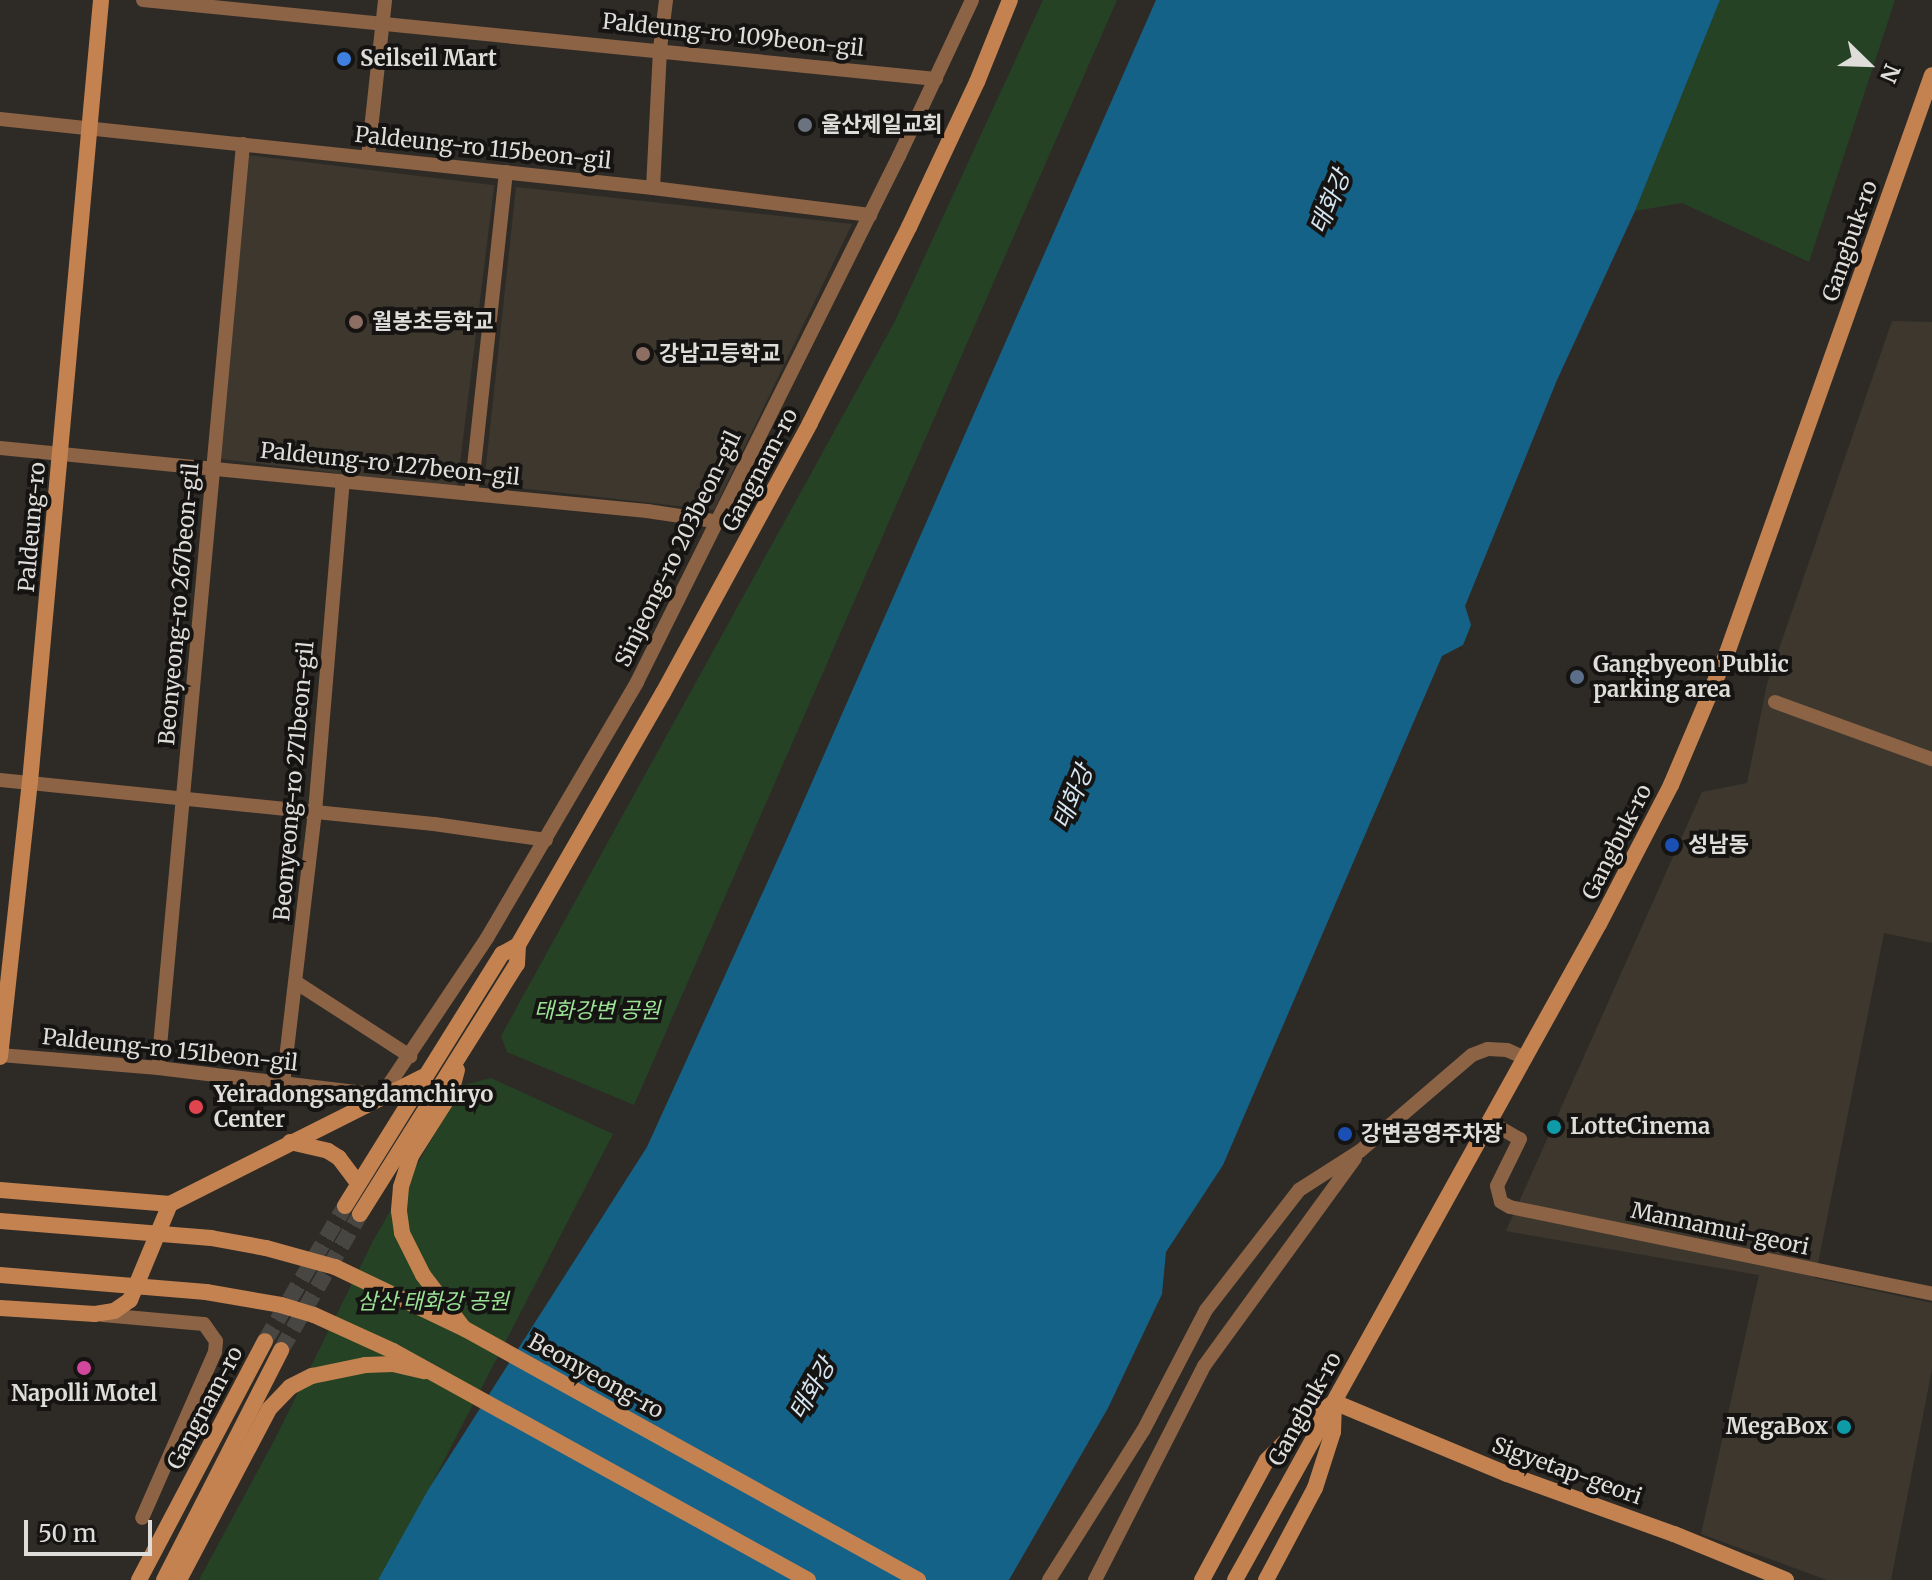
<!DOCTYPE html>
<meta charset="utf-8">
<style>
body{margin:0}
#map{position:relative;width:1932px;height:1580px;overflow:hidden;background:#2e2b27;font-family:Merriweather,"Noto Sans KR",serif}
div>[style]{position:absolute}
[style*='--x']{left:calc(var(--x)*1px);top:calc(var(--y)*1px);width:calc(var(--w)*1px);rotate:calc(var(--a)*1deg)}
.built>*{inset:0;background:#3d372e;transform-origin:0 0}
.green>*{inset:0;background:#254224}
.water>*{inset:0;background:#156288}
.secondary-tunnel>*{height:16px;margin-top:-8px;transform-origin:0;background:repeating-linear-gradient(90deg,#484642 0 16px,transparent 0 24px)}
.street>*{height:14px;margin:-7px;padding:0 7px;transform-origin:7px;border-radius:7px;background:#8c6345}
.secondary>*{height:16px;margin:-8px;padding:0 8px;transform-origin:8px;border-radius:8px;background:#c38250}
.secondary-bridge>*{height:16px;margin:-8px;padding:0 8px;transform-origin:8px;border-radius:8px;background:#c38250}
.dots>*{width:22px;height:22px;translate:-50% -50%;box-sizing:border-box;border:4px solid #151412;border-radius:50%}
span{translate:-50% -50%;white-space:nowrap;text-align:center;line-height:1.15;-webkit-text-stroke:8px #151412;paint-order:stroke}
.street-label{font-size:22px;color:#deddda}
.poi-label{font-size:22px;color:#deddda;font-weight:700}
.left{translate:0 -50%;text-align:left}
.right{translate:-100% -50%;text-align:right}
.park-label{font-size:22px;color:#9be196;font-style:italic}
.water-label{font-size:24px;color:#d5e6f2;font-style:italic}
.north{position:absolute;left:1828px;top:24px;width:80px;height:80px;-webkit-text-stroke:6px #151412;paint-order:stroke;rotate:113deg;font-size:22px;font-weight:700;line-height:32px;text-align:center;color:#deddda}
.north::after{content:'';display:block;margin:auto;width:28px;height:36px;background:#deddda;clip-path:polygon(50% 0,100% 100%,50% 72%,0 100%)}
.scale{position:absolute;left:24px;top:1520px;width:128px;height:36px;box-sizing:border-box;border:4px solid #deddda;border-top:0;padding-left:10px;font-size:24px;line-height:28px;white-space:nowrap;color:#deddda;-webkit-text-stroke:6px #151412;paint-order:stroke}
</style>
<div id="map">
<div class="built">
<div style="left:248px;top:155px;width:248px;height:305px;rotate:7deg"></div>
<div style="clip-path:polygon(516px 187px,852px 224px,714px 510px,484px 484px)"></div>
<div style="clip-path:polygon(1892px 321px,1932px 322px,1932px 943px,1884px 933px,1815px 1278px,1932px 1303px,1932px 1369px,1891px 1580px,1827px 1580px,1701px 1534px,1759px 1275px,1506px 1231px,1702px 792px,1747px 783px,1767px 684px)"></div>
</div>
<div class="green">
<div style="clip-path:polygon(1043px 0,1117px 0,634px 1105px,507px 1052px,501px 1036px,894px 323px)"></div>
<div style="clip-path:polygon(1720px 0,1895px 0,1809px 262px,1682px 203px,1635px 211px)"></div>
<div style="clip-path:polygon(491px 1078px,613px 1134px,382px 1580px,199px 1580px,275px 1439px,373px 1241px,463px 1085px)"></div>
</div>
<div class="water">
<div style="clip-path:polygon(1156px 0,1720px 0,1635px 211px,1557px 380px,1465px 606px,1471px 625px,1463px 645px,1442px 656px,1223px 1165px,1166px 1252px,1162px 1294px,1108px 1408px,1009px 1580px,378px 1580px,428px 1490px,647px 1147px,787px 839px)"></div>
</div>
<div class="secondary-tunnel">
<div style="--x:265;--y:1341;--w:157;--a:-59.3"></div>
<div style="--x:281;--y:1350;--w:157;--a:-59.8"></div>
</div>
<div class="street">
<div style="--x:143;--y:0;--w:797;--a:5.69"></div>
<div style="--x:0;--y:119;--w:657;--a:6.03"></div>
<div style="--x:653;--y:188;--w:219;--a:7.1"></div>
<div style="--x:368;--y:157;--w:158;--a:-83.8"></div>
<div style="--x:653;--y:188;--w:139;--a:-87.1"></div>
<div style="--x:660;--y:49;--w:49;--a:-83"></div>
<div style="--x:0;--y:448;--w:650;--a:5.56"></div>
<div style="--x:647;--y:511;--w:68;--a:8.5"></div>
<div style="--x:471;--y:494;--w:324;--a:-83.8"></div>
<div style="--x:1775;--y:702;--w:167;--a:20"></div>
<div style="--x:0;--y:780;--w:436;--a:5.8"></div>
<div style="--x:434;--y:824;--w:113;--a:8.1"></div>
<div style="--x:297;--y:983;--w:135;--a:32.9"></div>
<div style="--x:0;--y:1055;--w:159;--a:4.7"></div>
<div style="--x:158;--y:1068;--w:226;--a:6.9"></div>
<div style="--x:382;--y:1095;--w:189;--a:-56.2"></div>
<div style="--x:487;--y:938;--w:297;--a:-59.6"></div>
<div style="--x:637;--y:682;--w:588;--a:-63.52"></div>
<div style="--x:899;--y:156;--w:172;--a:-64.9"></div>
<div style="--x:158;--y:1068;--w:928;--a:-84.74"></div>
<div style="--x:283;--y:1084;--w:274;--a:-83.3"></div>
<div style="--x:315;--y:812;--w:331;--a:-85.2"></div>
<div style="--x:1490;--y:1122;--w:34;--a:30"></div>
<div style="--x:1520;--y:1139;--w:52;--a:116.1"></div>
<div style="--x:1497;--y:1186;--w:16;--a:76"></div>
<div style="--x:1501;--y:1202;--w:10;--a:29"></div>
<div style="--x:1510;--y:1207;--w:431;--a:11.6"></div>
<div style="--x:103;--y:1315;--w:101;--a:5.1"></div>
<div style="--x:204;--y:1324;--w:21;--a:55"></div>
<div style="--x:216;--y:1341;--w:11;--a:95"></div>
<div style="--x:215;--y:1352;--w:181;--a:113.7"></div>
<div style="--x:1049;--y:1580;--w:176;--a:-57.8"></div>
<div style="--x:1143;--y:1431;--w:136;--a:-62.5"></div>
<div style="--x:1206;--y:1310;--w:152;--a:-52.2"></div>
<div style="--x:1299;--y:1190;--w:72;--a:-32.6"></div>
<div style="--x:1360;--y:1151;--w:148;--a:-40.6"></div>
<div style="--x:1472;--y:1055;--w:17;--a:-21"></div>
<div style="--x:1488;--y:1049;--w:19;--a:3"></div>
<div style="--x:1507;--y:1050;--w:20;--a:24"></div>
<div style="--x:1095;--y:1580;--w:240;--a:-63"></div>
<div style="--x:1204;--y:1366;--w:257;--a:-54"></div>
</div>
<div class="secondary">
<div style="--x:0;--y:1057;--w:277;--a:-83.8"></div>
<div style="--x:30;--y:782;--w:785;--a:-84.81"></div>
<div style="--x:457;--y:1070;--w:24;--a:105"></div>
<div style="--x:451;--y:1093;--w:75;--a:122.4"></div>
<div style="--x:411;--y:1156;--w:33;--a:108"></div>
<div style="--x:401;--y:1187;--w:24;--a:95"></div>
<div style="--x:399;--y:1211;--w:22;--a:82"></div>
<div style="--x:402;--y:1233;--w:47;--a:63.4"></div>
<div style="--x:423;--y:1275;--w:64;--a:52.6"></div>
<div style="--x:290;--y:1142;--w:39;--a:13"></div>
<div style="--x:328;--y:1151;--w:13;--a:32"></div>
<div style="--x:339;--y:1158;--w:31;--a:53"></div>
<div style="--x:0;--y:1190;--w:171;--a:4.7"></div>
<div style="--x:170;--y:1204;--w:104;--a:112.6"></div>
<div style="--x:130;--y:1300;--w:19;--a:145"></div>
<div style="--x:114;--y:1311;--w:19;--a:171"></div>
<div style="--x:95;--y:1314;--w:95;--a:-176.4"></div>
<div style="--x:170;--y:1204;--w:282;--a:-26.7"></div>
<div style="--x:345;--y:1206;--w:297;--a:-58.1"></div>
<div style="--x:502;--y:954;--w:18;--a:-29"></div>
<div style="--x:360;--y:1214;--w:295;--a:-57.9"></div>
<div style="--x:517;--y:964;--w:19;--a:-87"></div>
<div style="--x:518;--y:945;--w:291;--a:-60.1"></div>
<div style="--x:663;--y:693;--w:307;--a:-61.4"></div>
<div style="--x:810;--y:423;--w:220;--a:-63.2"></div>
<div style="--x:909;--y:227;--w:160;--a:-64.9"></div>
<div style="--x:977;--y:82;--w:88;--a:-68.1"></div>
<div style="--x:1334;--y:1402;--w:187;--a:22.6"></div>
<div style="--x:1507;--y:1474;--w:177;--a:19.8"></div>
<div style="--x:1674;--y:1534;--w:121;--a:22.3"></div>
<div style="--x:139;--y:1580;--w:270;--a:-62.2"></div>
<div style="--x:164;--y:1580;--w:258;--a:-63"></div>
<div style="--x:179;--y:1580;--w:193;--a:-62.2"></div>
<div style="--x:269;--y:1409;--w:30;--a:-46"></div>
<div style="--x:290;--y:1387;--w:25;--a:-27"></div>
<div style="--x:312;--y:1376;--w:54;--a:-11.7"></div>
<div style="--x:365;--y:1365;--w:28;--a:-2"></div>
<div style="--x:393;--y:1364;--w:32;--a:13"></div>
<div style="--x:1202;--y:1580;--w:136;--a:-61.6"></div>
<div style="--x:1267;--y:1460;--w:57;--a:-45"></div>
<div style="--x:1307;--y:1420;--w:31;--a:-33"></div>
<div style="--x:1235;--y:1580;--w:750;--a:-60.98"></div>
<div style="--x:1599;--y:924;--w:157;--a:-62.6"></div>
<div style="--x:1671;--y:785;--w:143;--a:-67"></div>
<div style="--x:1727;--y:653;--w:613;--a:-70.47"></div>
<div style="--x:1266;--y:1580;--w:104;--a:-62"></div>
<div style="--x:1315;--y:1488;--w:59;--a:-72.2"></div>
<div style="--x:1333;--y:1432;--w:24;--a:-88"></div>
</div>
<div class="secondary-bridge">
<div style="--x:0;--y:1221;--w:212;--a:4.6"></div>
<div style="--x:211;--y:1238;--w:56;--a:10.3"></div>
<div style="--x:266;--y:1248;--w:72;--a:15.4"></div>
<div style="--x:335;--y:1267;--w:144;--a:25.5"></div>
<div style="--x:465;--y:1329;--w:518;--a:28.99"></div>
<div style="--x:0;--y:1275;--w:207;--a:4.7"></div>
<div style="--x:206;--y:1292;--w:76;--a:9.8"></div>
<div style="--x:281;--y:1305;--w:34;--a:17"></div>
<div style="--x:314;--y:1315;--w:87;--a:24.5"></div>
<div style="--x:393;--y:1351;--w:474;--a:28.9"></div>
</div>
<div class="dots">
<div style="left:344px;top:59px;background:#3f7fe0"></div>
<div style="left:805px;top:125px;background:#6b7280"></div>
<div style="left:356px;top:322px;background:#8d6e63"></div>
<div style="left:643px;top:354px;background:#8d6e63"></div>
<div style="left:1577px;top:677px;background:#5c6f8a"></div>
<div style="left:1672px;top:845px;background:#1a4fb4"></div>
<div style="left:196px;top:1107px;background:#e0444e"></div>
<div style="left:1554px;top:1127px;background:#0f9aa8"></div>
<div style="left:1345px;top:1134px;background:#1a4fb4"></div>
<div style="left:84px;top:1368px;background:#d1479c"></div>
<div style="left:1844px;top:1427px;background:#0f9aa8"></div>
</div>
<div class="street-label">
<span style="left:733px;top:35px;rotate:6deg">Paldeung-ro 109beon-gil</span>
<span style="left:483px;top:148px;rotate:6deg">Paldeung-ro 115beon-gil</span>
<span style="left:1850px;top:241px;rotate:-71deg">Gangbuk-ro</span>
<span style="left:390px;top:464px;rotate:6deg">Paldeung-ro 127beon-gil</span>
<span style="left:760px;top:470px;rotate:-62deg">Gangnam-ro</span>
<span style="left:32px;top:527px;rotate:-85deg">Paldeung-ro</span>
<span style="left:678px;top:549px;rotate:-64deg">Sinjeong-ro 203beon-gil</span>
<span style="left:179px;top:604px;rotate:-85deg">Beonyeong-ro 267beon-gil</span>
<span style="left:294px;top:781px;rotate:-85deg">Beonyeong-ro 271beon-gil</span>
<span style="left:1617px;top:842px;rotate:-63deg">Gangbuk-ro</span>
<span style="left:170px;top:1050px;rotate:6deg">Paldeung-ro 151beon-gil</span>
<span style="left:1720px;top:1229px;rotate:12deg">Mannamui-geori</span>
<span style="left:596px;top:1376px;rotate:29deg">Beonyeong-ro</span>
<span style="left:205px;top:1408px;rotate:-62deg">Gangnam-ro</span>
<span style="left:1305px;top:1409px;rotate:-61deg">Gangbuk-ro</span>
<span style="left:1567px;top:1471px;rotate:20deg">Sigyetap-geori</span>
</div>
<div class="poi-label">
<span class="left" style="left:360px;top:59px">Seilseil Mart</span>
<span class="left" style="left:821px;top:125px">울산제일교회</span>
<span class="left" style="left:372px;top:322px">월봉초등학교</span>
<span class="left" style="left:659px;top:354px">강남고등학교</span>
<span class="left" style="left:1593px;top:677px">Gangbyeon Public<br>parking area</span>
<span class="left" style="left:1688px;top:845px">성남동</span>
<span class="left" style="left:214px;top:1107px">Yeiradongsangdamchiryo<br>Center</span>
<span class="left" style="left:1570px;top:1127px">LotteCinema</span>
<span class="left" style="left:1361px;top:1134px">강변공영주차장</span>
<span style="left:84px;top:1394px">Napolli Motel</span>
<span class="right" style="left:1828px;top:1427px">MegaBox</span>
</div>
<div class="park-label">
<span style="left:597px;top:1011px">태화강변 공원</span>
<span style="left:433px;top:1302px">삼산 태화강 공원</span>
</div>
<div class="water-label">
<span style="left:1330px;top:202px;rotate:-67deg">태화강</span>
<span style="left:1073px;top:797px;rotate:-67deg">태화강</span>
<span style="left:812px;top:1389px;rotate:-60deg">태화강</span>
</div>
<div class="north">N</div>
<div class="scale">50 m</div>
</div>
